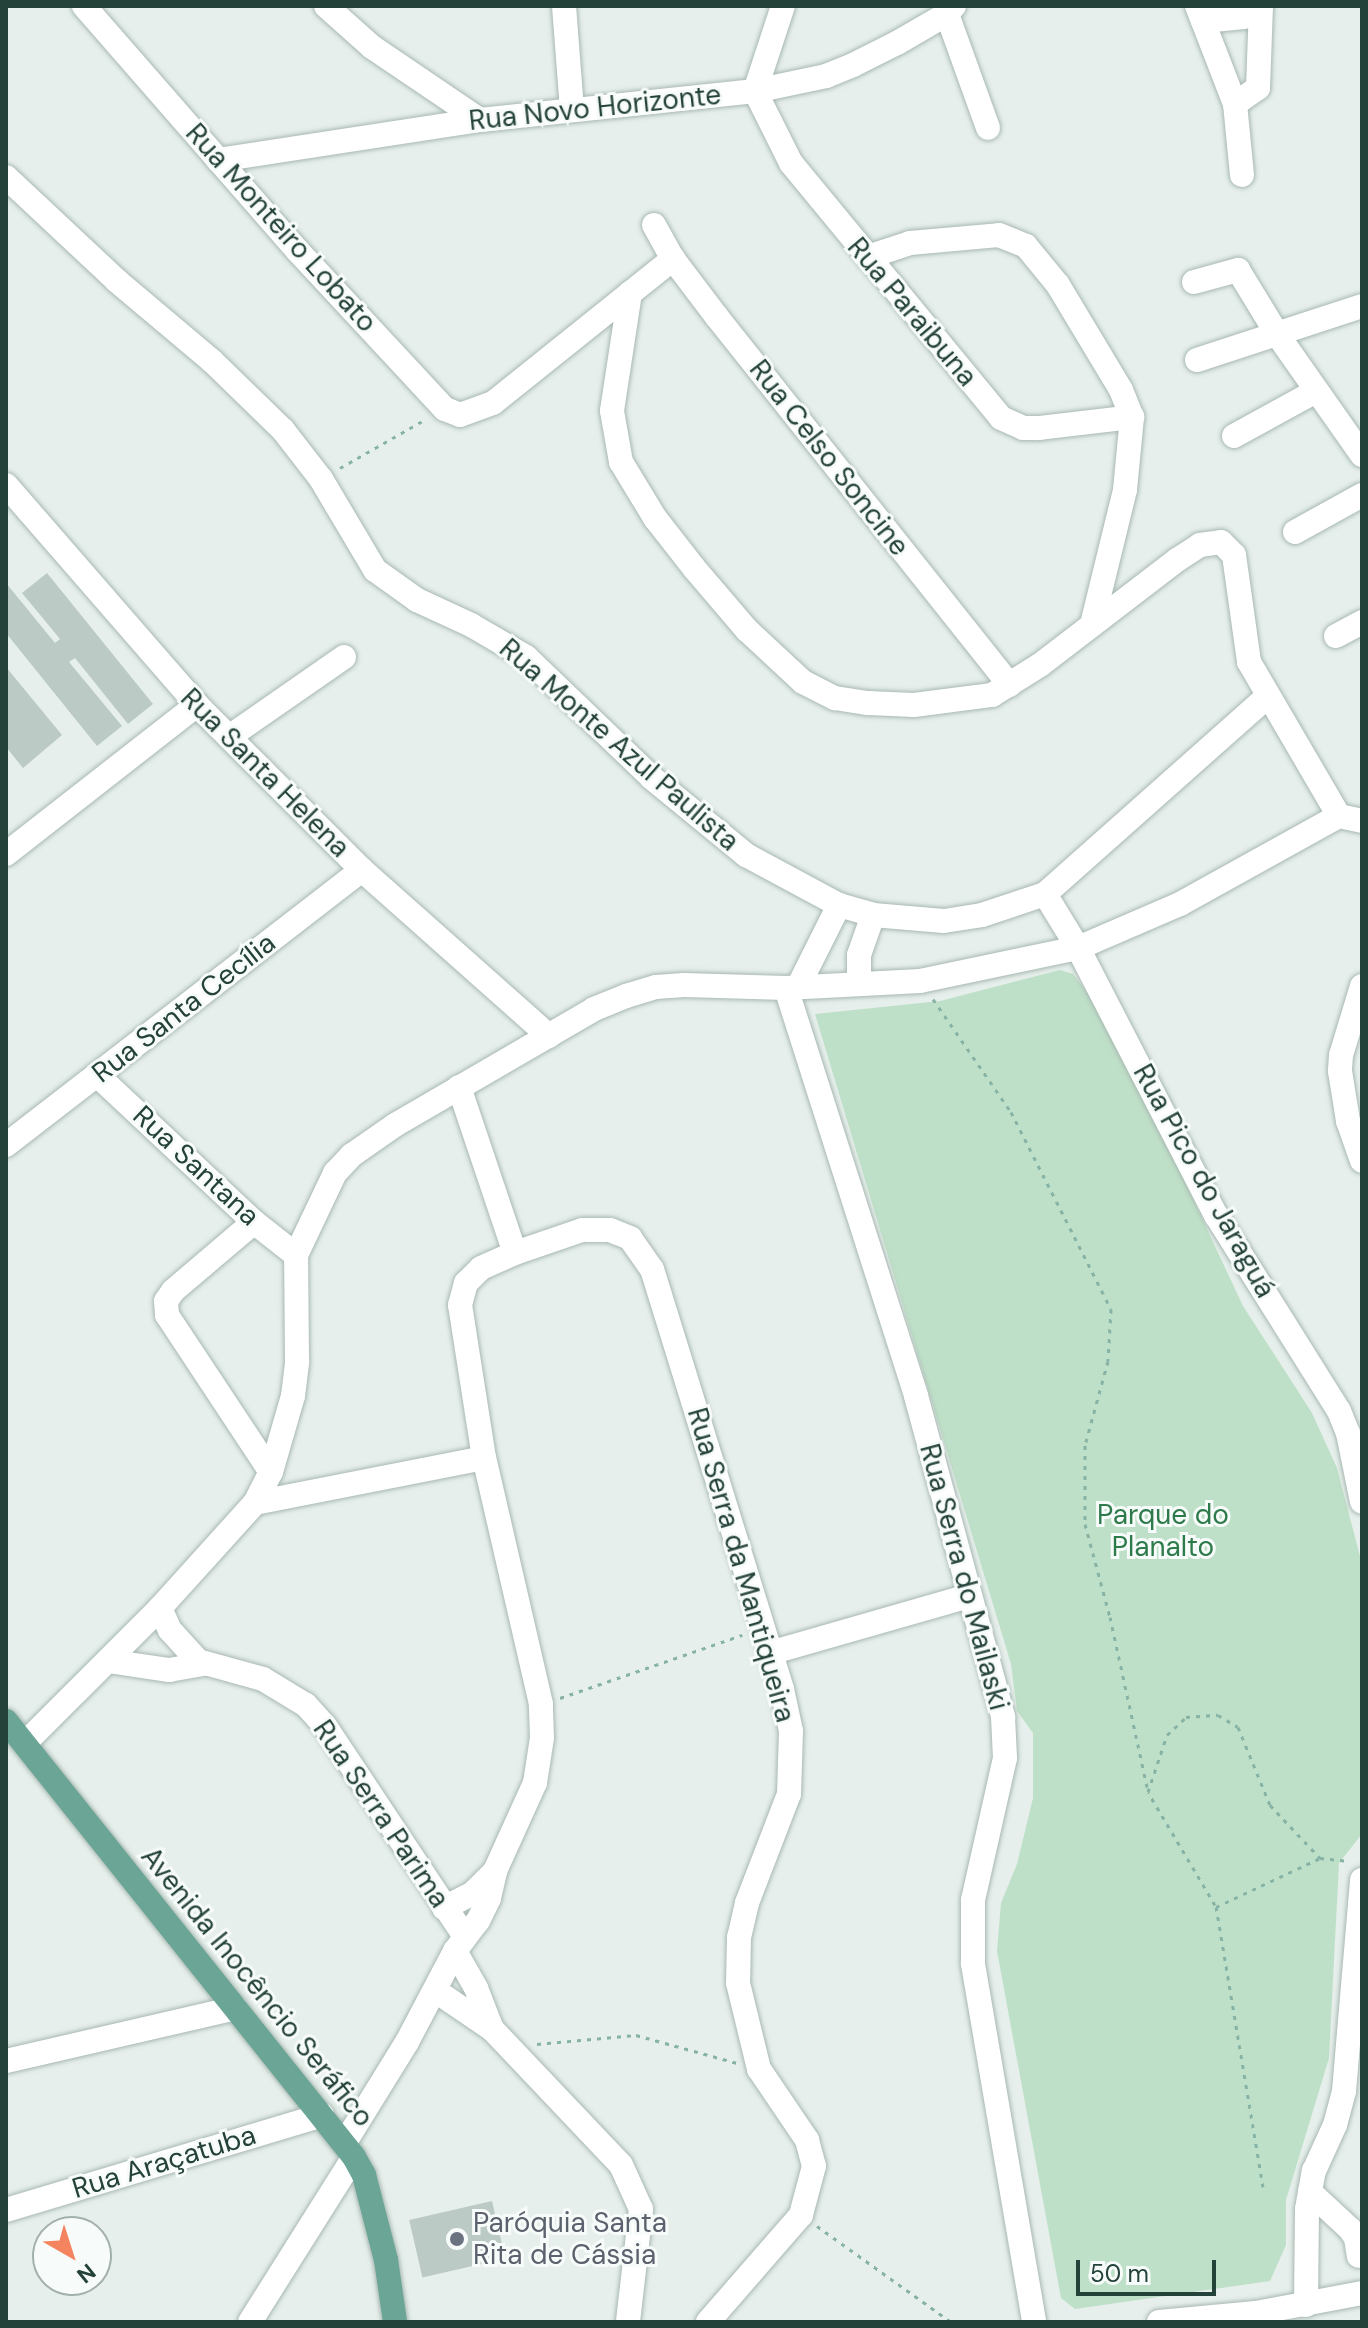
<!DOCTYPE html>
<meta charset="utf-8">
<style>
body{margin:0}
#map{position:relative;width:1368px;height:2328px;overflow:hidden;background:#e6efeb;font-family:"DM Sans",sans-serif}
div>[style]{position:absolute}
[style*='--x']{left:calc(var(--x)*1px);top:calc(var(--y)*1px);width:calc(var(--w)*1px);rotate:calc(var(--a)*1deg)}
.green>*{inset:0;background:#bfe0c8}
.building>*{inset:0;background:#bbcac4;transform-origin:0 0}
.path>*{height:3px;margin-top:-1.5px;transform-origin:0;background:repeating-linear-gradient(90deg,#86b3a5 0 4px,transparent 0 10px)}
.roads{filter:drop-shadow(0 0 2px #a8b8b2) drop-shadow(0 0 2px #a8b8b2)}
.minor>*{height:24px;margin:-12px;padding:0 12px;transform-origin:12px;border-radius:12px;background:#fff}
.major>*{height:24px;margin:-12px;padding:0 12px;transform-origin:12px;border-radius:12px;background:#6aa596}
.dots>*{width:22px;height:22px;translate:-50% -50%;box-sizing:border-box;border:4px solid #f7fbf9;border-radius:50%}
span{translate:-50% -50%;white-space:nowrap;text-align:center;line-height:1.15;-webkit-text-stroke:6px #f7fbf9;paint-order:stroke}
.street-label{font-size:28px;color:#24423a}
.park-label{font-size:28px;color:#2d7a4b}
.worship-label{font-size:28px;color:#5b616d}
.left{translate:0 -50%;text-align:left}
.frame{position:absolute;inset:0;border:8px solid #24423a;pointer-events:none}
.north{position:absolute;left:32px;top:2216px;width:80px;height:80px;box-sizing:border-box;background:#f7fbf9;border:2px solid #a3b1ad;border-radius:50%;rotate:141deg;font-size:22px;font-weight:700;line-height:32px;text-align:center;color:#24423a}
.north::after{content:'';display:block;margin:auto;width:28px;height:36px;background:#f4845f;clip-path:polygon(50% 0,100% 100%,50% 72%,0 100%)}
.scale{position:absolute;left:1076px;top:2260px;width:140px;height:36px;box-sizing:border-box;border:4px solid #24423a;border-top:0;padding-left:10px;font-size:24px;line-height:28px;white-space:nowrap;color:#24423a;-webkit-text-stroke:6px #f7fbf9;paint-order:stroke}
</style>
<div id="map">
<div class="green">
<div style="clip-path:polygon(1060px 970px,1073px 974px,1089px 995px,1154px 1116px,1243px 1306px,1312px 1413px,1337px 1468px,1362px 1564px,1362px 1834px,1339px 1863px,1329px 2058px,1286px 2200px,1286px 2245px,1270px 2281px,1075px 2309px,1061px 2298px,997px 1951px,1001px 1903px,1017px 1864px,1033px 1798px,1033px 1733px,1017px 1711px,1011px 1664px,815px 1014px,940px 1001px)"></div>
</div>
<div class="building">
<div style="clip-path:polygon(47px 573px,153px 704px,128px 724px,75px 658px,69px 662px,122px 726px,97px 746px,6px 633px,6px 583px,55px 643px,60px 639px,22px 593px)"></div>
<div style="clip-path:polygon(6px 667px,62px 735px,23px 768px,6px 747px)"></div>
<div style="left:492px;top:2201px;width:59px;height:85px;rotate:77deg"></div>
</div>
<div class="path">
<div style="--x:340;--y:468;--w:97;--a:-29.7"></div>
<div style="--x:933;--y:999;--w:137;--a:55.4"></div>
<div style="--x:1011;--y:1112;--w:221;--a:63.1"></div>
<div style="--x:1111;--y:1309;--w:52;--a:93.3"></div>
<div style="--x:1108;--y:1361;--w:87;--a:105.3"></div>
<div style="--x:1085;--y:1445;--w:79;--a:90"></div>
<div style="--x:1085;--y:1524;--w:96;--a:75"></div>
<div style="--x:1110;--y:1617;--w:179;--a:77.7"></div>
<div style="--x:560;--y:1698;--w:193;--a:-19.1"></div>
<div style="--x:1215;--y:1905;--w:131;--a:-120.7"></div>
<div style="--x:1148;--y:1792;--w:60;--a:-71.6"></div>
<div style="--x:1167;--y:1735;--w:26;--a:-43"></div>
<div style="--x:1186;--y:1717;--w:32;--a:-4"></div>
<div style="--x:1218;--y:1715;--w:23;--a:31"></div>
<div style="--x:1238;--y:1727;--w:84;--a:67.7"></div>
<div style="--x:1270;--y:1805;--w:73;--a:46.7"></div>
<div style="--x:537;--y:2044;--w:99;--a:-5.2"></div>
<div style="--x:636;--y:2035;--w:105;--a:15.5"></div>
<div style="--x:1263;--y:2187;--w:284;--a:-99.5"></div>
<div style="--x:1216;--y:1907;--w:115;--a:-25.2"></div>
<div style="--x:1320;--y:1858;--w:29;--a:6"></div>
<div style="--x:817;--y:2226;--w:165;--a:35.6"></div>
</div>
<div class="roads">
<div class="minor">
<div style="--x:84;--y:6;--w:324;--a:48.9"></div>
<div style="--x:297;--y:250;--w:217;--a:47.1"></div>
<div style="--x:445;--y:409;--w:16;--a:22"></div>
<div style="--x:460;--y:415;--w:35;--a:-20"></div>
<div style="--x:493;--y:403;--w:231;--a:-38.7"></div>
<div style="--x:326;--y:6;--w:62;--a:41.7"></div>
<div style="--x:372;--y:47;--w:130;--a:34.1"></div>
<div style="--x:564;--y:6;--w:103;--a:85.6"></div>
<div style="--x:1197;--y:6;--w:105;--a:68.8"></div>
<div style="--x:947;--y:14;--w:121;--a:70.2"></div>
<div style="--x:1203;--y:21;--w:41;--a:-5.6"></div>
<div style="--x:1244;--y:17;--w:19;--a:-28"></div>
<div style="--x:755;--y:91;--w:80;--a:63.4"></div>
<div style="--x:791;--y:163;--w:330;--a:50.5"></div>
<div style="--x:1001;--y:418;--w:24;--a:24"></div>
<div style="--x:1023;--y:428;--w:16;--a:0"></div>
<div style="--x:1039;--y:428;--w:94;--a:-6.7"></div>
<div style="--x:755;--y:91;--w:89;--a:-71.8"></div>
<div style="--x:218;--y:160;--w:265;--a:-8.7"></div>
<div style="--x:480;--y:120;--w:277;--a:-6"></div>
<div style="--x:755;--y:91;--w:73;--a:-11.9"></div>
<div style="--x:826;--y:76;--w:29;--a:-22"></div>
<div style="--x:853;--y:65;--w:49;--a:-26.6"></div>
<div style="--x:897;--y:43;--w:58;--a:-30.1"></div>
<div style="--x:947;--y:14;--w:11;--a:-49"></div>
<div style="--x:1242;--y:175;--w:71;--a:-95.6"></div>
<div style="--x:1235;--y:104;--w:28;--a:-35"></div>
<div style="--x:1258;--y:88;--w:82;--a:-87.9"></div>
<div style="--x:6;--y:177;--w:152;--a:43.1"></div>
<div style="--x:117;--y:281;--w:124;--a:40.1"></div>
<div style="--x:212;--y:361;--w:99;--a:44.2"></div>
<div style="--x:283;--y:430;--w:62;--a:52.2"></div>
<div style="--x:321;--y:479;--w:106;--a:59.3"></div>
<div style="--x:375;--y:570;--w:52;--a:35.5"></div>
<div style="--x:417;--y:600;--w:60;--a:24.8"></div>
<div style="--x:471;--y:625;--w:64;--a:30.2"></div>
<div style="--x:526;--y:657;--w:175;--a:43.8"></div>
<div style="--x:652;--y:778;--w:122;--a:39.3"></div>
<div style="--x:746;--y:855;--w:106;--a:28.3"></div>
<div style="--x:839;--y:905;--w:35;--a:16"></div>
<div style="--x:873;--y:915;--w:71;--a:4.8"></div>
<div style="--x:944;--y:921;--w:38;--a:-9"></div>
<div style="--x:982;--y:915;--w:66;--a:-18.4"></div>
<div style="--x:1045;--y:894;--w:297;--a:-41.6"></div>
<div style="--x:654;--y:225;--w:39;--a:61"></div>
<div style="--x:673;--y:259;--w:73;--a:52.8"></div>
<div style="--x:717;--y:317;--w:470;--a:51.5"></div>
<div style="--x:868;--y:257;--w:44;--a:-18.4"></div>
<div style="--x:910;--y:243;--w:89;--a:-5.1"></div>
<div style="--x:999;--y:235;--w:29;--a:22"></div>
<div style="--x:1026;--y:246;--w:50;--a:50.6"></div>
<div style="--x:1058;--y:285;--w:122;--a:59"></div>
<div style="--x:1121;--y:390;--w:29;--a:68"></div>
<div style="--x:1132;--y:417;--w:73;--a:95.5"></div>
<div style="--x:1125;--y:490;--w:138;--a:103.8"></div>
<div style="--x:1194;--y:282;--w:46;--a:-15.3"></div>
<div style="--x:1238;--y:270;--w:75;--a:58.6"></div>
<div style="--x:1277;--y:334;--w:148;--a:54.9"></div>
<div style="--x:630;--y:293;--w:119;--a:98.7"></div>
<div style="--x:612;--y:411;--w:52;--a:80"></div>
<div style="--x:621;--y:462;--w:66;--a:58.7"></div>
<div style="--x:655;--y:518;--w:63;--a:52"></div>
<div style="--x:694;--y:568;--w:82;--a:49.5"></div>
<div style="--x:747;--y:630;--w:76;--a:42.9"></div>
<div style="--x:803;--y:682;--w:36;--a:27"></div>
<div style="--x:835;--y:698;--w:33;--a:9"></div>
<div style="--x:868;--y:703;--w:46;--a:2.5"></div>
<div style="--x:914;--y:705;--w:79;--a:-7.3"></div>
<div style="--x:992;--y:695;--w:57;--a:-32"></div>
<div style="--x:1040;--y:665;--w:173;--a:-37.5"></div>
<div style="--x:1177;--y:560;--w:27;--a:-33"></div>
<div style="--x:1200;--y:545;--w:21;--a:-8"></div>
<div style="--x:1221;--y:542;--w:18;--a:45"></div>
<div style="--x:1234;--y:555;--w:108;--a:82"></div>
<div style="--x:1249;--y:662;--w:178;--a:59.7"></div>
<div style="--x:1197;--y:360;--w:174;--a:-18.1"></div>
<div style="--x:1234;--y:436;--w:94;--a:-28.8"></div>
<div style="--x:6;--y:485;--w:291;--a:49"></div>
<div style="--x:197;--y:705;--w:233;--a:45"></div>
<div style="--x:362;--y:870;--w:250;--a:41.6"></div>
<div style="--x:1295;--y:532;--w:77;--a:-28.9"></div>
<div style="--x:1336;--y:636;--w:30;--a:-28"></div>
<div style="--x:229;--y:737;--w:140;--a:-34.8"></div>
<div style="--x:6;--y:854;--w:242;--a:-38"></div>
<div style="--x:1045;--y:894;--w:63;--a:58.6"></div>
<div style="--x:1078;--y:948;--w:301;--a:62.7"></div>
<div style="--x:1216;--y:1215;--w:231;--a:57.9"></div>
<div style="--x:1339;--y:1411;--w:24;--a:68"></div>
<div style="--x:1348;--y:1433;--w:70;--a:78.5"></div>
<div style="--x:859;--y:983;--w:28;--a:-90"></div>
<div style="--x:859;--y:955;--w:42;--a:-70.7"></div>
<div style="--x:1362;--y:986;--w:72;--a:106.9"></div>
<div style="--x:1341;--y:1055;--w:16;--a:94"></div>
<div style="--x:1340;--y:1071;--w:51;--a:80.9"></div>
<div style="--x:1348;--y:1121;--w:42;--a:70.7"></div>
<div style="--x:798;--y:987;--w:92;--a:-63.4"></div>
<div style="--x:786;--y:988;--w:428;--a:72.3"></div>
<div style="--x:916;--y:1396;--w:333;--a:74.8"></div>
<div style="--x:1003;--y:1717;--w:41;--a:87.2"></div>
<div style="--x:1005;--y:1758;--w:146;--a:102.7"></div>
<div style="--x:973;--y:1900;--w:64;--a:90"></div>
<div style="--x:973;--y:1964;--w:363;--a:80.3"></div>
<div style="--x:97;--y:1075;--w:215;--a:43.1"></div>
<div style="--x:254;--y:1222;--w:53;--a:38.2"></div>
<div style="--x:459;--y:1087;--w:175;--a:71.4"></div>
<div style="--x:6;--y:1145;--w:450;--a:-37.7"></div>
<div style="--x:254;--y:1222;--w:106;--a:139.6"></div>
<div style="--x:173;--y:1291;--w:12;--a:125"></div>
<div style="--x:166;--y:1301;--w:14;--a:86"></div>
<div style="--x:167;--y:1315;--w:188;--a:56.5"></div>
<div style="--x:255;--y:1503;--w:233;--a:-11.1"></div>
<div style="--x:160;--y:1608;--w:24;--a:66"></div>
<div style="--x:170;--y:1630;--w:42;--a:47.9"></div>
<div style="--x:198;--y:1661;--w:67;--a:15.5"></div>
<div style="--x:263;--y:1679;--w:50;--a:31.2"></div>
<div style="--x:306;--y:1705;--w:28;--a:48"></div>
<div style="--x:325;--y:1726;--w:253;--a:56.4"></div>
<div style="--x:770;--y:1653;--w:207;--a:-16"></div>
<div style="--x:108;--y:1661;--w:62;--a:8.4"></div>
<div style="--x:169;--y:1670;--w:36;--a:-10"></div>
<div style="--x:25;--y:1743;--w:191;--a:-45"></div>
<div style="--x:160;--y:1608;--w:142;--a:-47.9"></div>
<div style="--x:255;--y:1503;--w:35;--a:-63"></div>
<div style="--x:271;--y:1472;--w:79;--a:-73.9"></div>
<div style="--x:293;--y:1396;--w:35;--a:-83"></div>
<div style="--x:297;--y:1361;--w:106;--a:-90.5"></div>
<div style="--x:296;--y:1255;--w:91;--a:-64.6"></div>
<div style="--x:335;--y:1173;--w:25;--a:-47"></div>
<div style="--x:352;--y:1155;--w:52;--a:-34.9"></div>
<div style="--x:395;--y:1125;--w:230;--a:-30.2"></div>
<div style="--x:594;--y:1009;--w:35;--a:-22"></div>
<div style="--x:626;--y:996;--w:31;--a:-17"></div>
<div style="--x:656;--y:987;--w:28;--a:-4"></div>
<div style="--x:684;--y:985;--w:102;--a:1.7"></div>
<div style="--x:786;--y:988;--w:134;--a:-3"></div>
<div style="--x:920;--y:981;--w:161;--a:-11.8"></div>
<div style="--x:1078;--y:948;--w:111;--a:-23.3"></div>
<div style="--x:1180;--y:904;--w:182;--a:-29"></div>
<div style="--x:1339;--y:816;--w:24;--a:12"></div>
<div style="--x:444;--y:1908;--w:31;--a:-27"></div>
<div style="--x:472;--y:1894;--w:33;--a:-45"></div>
<div style="--x:455;--y:1951;--w:43;--a:60.4"></div>
<div style="--x:476;--y:1988;--w:44;--a:68.7"></div>
<div style="--x:436;--y:1991;--w:68;--a:34.2"></div>
<div style="--x:492;--y:2029;--w:187;--a:46.5"></div>
<div style="--x:621;--y:2165;--w:48;--a:65.6"></div>
<div style="--x:641;--y:2209;--w:114;--a:96.6"></div>
<div style="--x:6;--y:2061;--w:235;--a:-13"></div>
<div style="--x:344;--y:2144;--w:120;--a:-58.3"></div>
<div style="--x:407;--y:2042;--w:103;--a:-62.2"></div>
<div style="--x:455;--y:1951;--w:38;--a:-53"></div>
<div style="--x:478;--y:1921;--w:25;--a:-64"></div>
<div style="--x:489;--y:1898;--w:28;--a:-77"></div>
<div style="--x:495;--y:1871;--w:97;--a:-65.6"></div>
<div style="--x:535;--y:1783;--w:46;--a:-81.2"></div>
<div style="--x:542;--y:1738;--w:34;--a:-92"></div>
<div style="--x:541;--y:1704;--w:253;--a:-103"></div>
<div style="--x:484;--y:1458;--w:155;--a:-98.9"></div>
<div style="--x:460;--y:1305;--w:23;--a:-75"></div>
<div style="--x:466;--y:1283;--w:21;--a:-45"></div>
<div style="--x:481;--y:1268;--w:37;--a:-24"></div>
<div style="--x:515;--y:1253;--w:71;--a:-18.9"></div>
<div style="--x:582;--y:1230;--w:28;--a:0"></div>
<div style="--x:610;--y:1230;--w:22;--a:22"></div>
<div style="--x:630;--y:1238;--w:38;--a:55"></div>
<div style="--x:652;--y:1269;--w:440;--a:72.8"></div>
<div style="--x:782;--y:1689;--w:43;--a:77.9"></div>
<div style="--x:791;--y:1731;--w:63;--a:91.8"></div>
<div style="--x:789;--y:1794;--w:117;--a:111.1"></div>
<div style="--x:747;--y:1903;--w:35;--a:103"></div>
<div style="--x:739;--y:1937;--w:46;--a:91.2"></div>
<div style="--x:738;--y:1983;--w:89;--a:76.3"></div>
<div style="--x:759;--y:2069;--w:86;--a:55.9"></div>
<div style="--x:807;--y:2140;--w:27;--a:75"></div>
<div style="--x:814;--y:2166;--w:51;--a:104.9"></div>
<div style="--x:801;--y:2215;--w:142;--a:131"></div>
<div style="--x:1310;--y:2192;--w:54;--a:42.8"></div>
<div style="--x:1350;--y:2229;--w:11;--a:56"></div>
<div style="--x:1356;--y:2238;--w:18;--a:81"></div>
<div style="--x:6;--y:2210;--w:330;--a:-16.7"></div>
<div style="--x:1306;--y:2305;--w:96;--a:-89.4"></div>
<div style="--x:1307;--y:2209;--w:39;--a:-80"></div>
<div style="--x:1314;--y:2171;--w:51;--a:-65.5"></div>
<div style="--x:1335;--y:2125;--w:35;--a:-75"></div>
<div style="--x:1344;--y:2091;--w:212;--a:-85.1"></div>
<div style="--x:250;--y:2322;--w:195;--a:-57.8"></div>
<div style="--x:1159;--y:2322;--w:97;--a:-5.3"></div>
<div style="--x:1256;--y:2313;--w:108;--a:-10.7"></div>
</div>
<div class="major">
<div style="--x:6;--y:1721;--w:558;--a:51.4"></div>
<div style="--x:354;--y:2157;--w:21;--a:61"></div>
<div style="--x:364;--y:2175;--w:88;--a:75.5"></div>
<div style="--x:386;--y:2260;--w:63;--a:81.7"></div>
</div>
</div>
<div class="dots">
<div style="left:457px;top:2239px;background:#6b7280"></div>
</div>
<div class="street-label">
<span style="left:595px;top:108px;rotate:-6deg">Rua Novo Horizonte</span>
<span style="left:281px;top:228px;rotate:48deg">Rua Monteiro Lobato</span>
<span style="left:912px;top:312px;rotate:50deg">Rua Paraibuna</span>
<span style="left:829px;top:458px;rotate:52deg">Rua Celso Soncine</span>
<span style="left:619px;top:745px;rotate:41deg">Rua Monte Azul Paulista</span>
<span style="left:265px;top:773px;rotate:45deg">Rua Santa Helena</span>
<span style="left:184px;top:1008px;rotate:-38deg">Rua Santa Cecília</span>
<span style="left:196px;top:1166px;rotate:43deg">Rua Santana</span>
<span style="left:1204px;top:1181px;rotate:61deg">Rua Pico do Jaraguá</span>
<span style="left:741px;top:1565px;rotate:74deg">Rua Serra da Mantiqueira</span>
<span style="left:964px;top:1577px;rotate:75deg">Rua Serra do Mailaski</span>
<span style="left:381px;top:1814px;rotate:56deg">Rua Serra Parima</span>
<span style="left:257px;top:1987px;rotate:51deg">Avenida Inocêncio Seráfico</span>
<span style="left:164px;top:2162px;rotate:-17deg">Rua Araçatuba</span>
</div>
<div class="park-label">
<span style="left:1163px;top:1531px">Parque do<br>Planalto</span>
</div>
<div class="worship-label">
<span class="left" style="left:473px;top:2239px">Paróquia Santa<br>Rita de Cássia</span>
</div>
<div class="frame"></div>
<div class="north">N</div>
<div class="scale">50 m</div>
</div>
